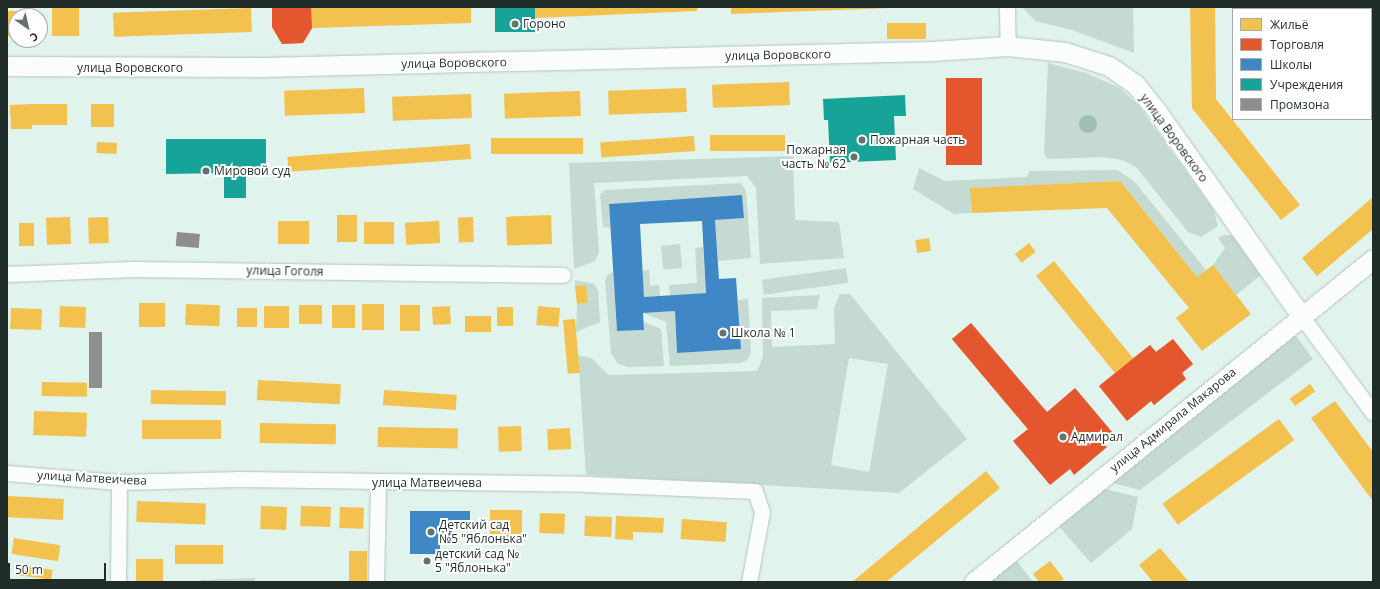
<!DOCTYPE html>
<meta charset="utf-8">
<style>
body{margin:0}
#map{position:relative;width:1380px;height:589px;overflow:hidden;background:#e0f3ec;font-family:"Open Sans",sans-serif}
div>[style]{position:absolute}
[style*='--x']{left:calc(var(--x)*1px);top:calc(var(--y)*1px);width:calc(var(--w)*1px);rotate:calc(var(--a)*1deg)}
.green>*{inset:0;background:#c5dad2;transform-origin:0 0}
.water>*{inset:0;background:#a0beb3}
.round{border-radius:50%}
.homes>*{inset:0;background:#f2c14e;transform-origin:0 0}
.shops>*{inset:0;background:#e4572e;transform-origin:0 0}
.schools>*{inset:0;background:#3f88c5}
.public>*{inset:0;background:#17a398;transform-origin:0 0}
.industry>*{inset:0;background:#8d8d92;transform-origin:0 0}
.roads{filter:drop-shadow(0 0 1px #b5c3be) drop-shadow(0 0 1px #b5c3be)}
.minor>*{height:15px;margin:-7.5px;padding:0 7.5px;transform-origin:7.5px;border-radius:7.5px;background:#fafdfc}
.tertiary>*{height:19px;margin:-9.5px;padding:0 9.5px;transform-origin:9.5px;border-radius:9.5px;background:#fafdfc}
.dots>*{width:11px;height:11px;translate:-50% -50%;box-sizing:border-box;border:2px solid #fff;border-radius:50%}
span{translate:-50% -50%;white-space:nowrap;text-align:center;line-height:1.15;-webkit-text-stroke:4px #fff;paint-order:stroke}
.poi-label{font-size:12px;color:#1f2c27}
.left{translate:0 -50%;text-align:left}
.right{translate:-100% -50%;text-align:right}
.street-label{font-size:12px;color:#1f2c27}
.frame{position:absolute;inset:0;border:8px solid #1f2c27;pointer-events:none}
.legend{position:absolute;left:1232px;top:8px;width:140px;height:112px;box-sizing:border-box;background:#fff;border:1px solid #a5aba9;margin:0;padding:5px 7px;list-style:none;font-size:12px;color:#1f2c27}
.legend li{display:flex;align-items:center;gap:8px;height:20px}
.legend b{width:20px;border:1px solid #a5aba9}
.north{position:absolute;left:8px;top:8px;width:40px;height:40px;box-sizing:border-box;background:#fff;border:1px solid #a5aba9;border-radius:50%;rotate:146deg;font-size:11px;font-weight:700;line-height:16px;text-align:center;color:#1f2c27}
.north::after{content:'';display:block;margin:auto;width:14px;height:18px;background:#63726c;clip-path:polygon(50% 0,100% 100%,50% 72%,0 100%)}
.scale{position:absolute;left:8px;top:563px;width:98px;height:18px;box-sizing:border-box;border:2px solid #1f2c27;border-top:0;padding-left:5px;font-size:12px;line-height:14px;white-space:nowrap;color:#1f2c27;-webkit-text-stroke:3px #fff;paint-order:stroke}
</style>
<div id="map">
<div class="green">
<div style="clip-path:polygon(1022px 7px,1133px 7px,1134px 53px,1072px 30px,1035px 21px)"></div>
<div style="clip-path:polygon(1048px 63px,1086px 73px,1120px 88px,1138px 105px,1213px 209px,1218px 226px,1201px 237px,1188px 232px,1136px 167px,1122px 160px,1103px 157px,1047px 159px,1044px 153px)"></div>
<div style="clip-path:polygon(793px 156px,795px 220px,839px 222px,844px 258px,760px 264px,756px 188px,747px 176px,594px 183px,599px 252px,595px 261px,574px 269px,569px 163px)"></div>
<div style="clip-path:polygon(919px 168px,945px 181px,1027px 177px,1029px 171px,1117px 170px,1134px 181px,1206px 270px,1197px 277px,1120px 181px,971px 188px,972px 213px,954px 214px,913px 189px)"></div>
<div style="clip-path:polygon(741px 183px,746px 191px,751px 258px,718px 261px,715px 220px,744px 218px,742px 196px,609px 204px,610px 228px,603px 227px,600px 194px,605px 190px)"></div>
<div style="clip-path:polygon(1224px 235px,1232px 235px,1261px 275px,1236px 295px,1213px 265px,1225px 248px,1218px 238px)"></div>
<div style="left:680px;top:244px;width:24px;height:19px;rotate:85deg"></div>
<div style="clip-path:polygon(703px 247px,706px 293px,670px 295px,669px 285px,697px 283px,695px 248px)"></div>
<div style="left:846px;top:268px;width:15px;height:85px;rotate:82deg"></div>
<div style="clip-path:polygon(649px 270px,650px 286px,659px 285px,660px 296px,644px 297px,642px 271px)"></div>
<div style="clip-path:polygon(613px 272px,617px 331px,644px 330px,644px 322px,661px 329px,664px 366px,629px 367px,618px 364px,611px 353px,605px 281px,607px 275px)"></div>
<div style="clip-path:polygon(575px 280px,594px 284px,598px 290px,600px 322px,576px 332px,577px 304px,588px 303px,586px 285px,575px 286px)"></div>
<div style="clip-path:polygon(evenodd,840px 294px,850px 294px,967px 439px,899px 493px,586px 475px,578px 355px,591px 358px,609px 375px,757px 371px,763px 357px,762px 298px,820px 295px,817px 309px,771px 311px,772px 347px,835px 344px,834px 308px,840px 294px,849px 358px,888px 364px,869px 472px,831px 465px,849px 358px)"></div>
<div style="clip-path:polygon(748px 299px,751px 353px,747px 360px,741px 363px,670px 366px,666px 322px,643px 313px,675px 311px,677px 353px,741px 349px,738px 300px)"></div>
<div style="clip-path:polygon(1293px 332px,1313px 359px,1140px 490px,1109px 482px)"></div>
<div style="clip-path:polygon(1101px 488px,1138px 497px,1132px 529px,1091px 563px,1057px 524px)"></div>
<div style="clip-path:polygon(1013px 556px,1033px 582px,981px 582px)"></div>
<div style="clip-path:polygon(255px 578px,255px 582px,201px 582px,201px 580px)"></div>
</div>
<div class="water">
<div class="round" style="left:1079px;top:115px;width:18px;height:18px"></div>
</div>
<div class="homes">
<div style="left:52px;top:7px;width:27px;height:29px"></div>
<div style="clip-path:polygon(272px 7px,471px 7px,471px 23px,312px 28px,303px 43px,282px 44px,272px 27px)"></div>
<div style="clip-path:polygon(535px 7px,697px 7px,697px 11px,535px 18px)"></div>
<div style="clip-path:polygon(731px 7px,892px 7px,892px 8px,731px 14px)"></div>
<div style="clip-path:polygon(1190px 7px,1215px 7px,1216px 99px,1300px 205px,1281px 220px,1192px 108px)"></div>
<div style="left:251px;top:8px;width:24px;height:138px;rotate:88deg"></div>
<div style="left:7px;top:11px;width:10px;height:25px"></div>
<div style="left:926px;top:23px;width:16px;height:39px;rotate:90deg"></div>
<div style="left:789px;top:82px;width:23px;height:77px;rotate:88deg"></div>
<div style="left:364px;top:88px;width:25px;height:80px;rotate:88deg"></div>
<div style="left:686px;top:88px;width:24px;height:78px;rotate:88deg"></div>
<div style="left:580px;top:91px;width:25px;height:76px;rotate:88deg"></div>
<div style="left:471px;top:94px;width:24px;height:79px;rotate:88deg"></div>
<div style="clip-path:polygon(32px 104px,67px 104px,67px 125px,32px 125px,32px 129px,11px 129px,10px 105px)"></div>
<div style="left:91px;top:104px;width:23px;height:23px"></div>
<div style="left:785px;top:135px;width:16px;height:75px;rotate:90deg"></div>
<div style="left:694px;top:136px;width:15px;height:94px;rotate:86deg"></div>
<div style="left:583px;top:138px;width:16px;height:92px;rotate:90deg"></div>
<div style="left:97px;top:142px;width:20px;height:11px;rotate:3deg"></div>
<div style="left:470px;top:144px;width:15px;height:183px;rotate:86deg"></div>
<div style="clip-path:polygon(1120px 181px,1197px 277px,1213px 265px,1251px 314px,1202px 351px,1176px 318px,1189px 308px,1107px 208px,972px 213px,970px 188px)"></div>
<div style="clip-path:polygon(1373px 197px,1373px 229px,1317px 276px,1302px 258px)"></div>
<div style="left:337px;top:215px;width:20px;height:27px"></div>
<div style="left:551px;top:215px;width:29px;height:45px;rotate:88deg"></div>
<div style="left:70px;top:217px;width:27px;height:24px;rotate:88deg"></div>
<div style="left:108px;top:217px;width:26px;height:20px;rotate:88deg"></div>
<div style="left:473px;top:217px;width:25px;height:15px;rotate:88deg"></div>
<div style="left:278px;top:221px;width:31px;height:23px"></div>
<div style="left:439px;top:221px;width:22px;height:34px;rotate:87deg"></div>
<div style="left:394px;top:222px;width:22px;height:30px;rotate:90deg"></div>
<div style="left:19px;top:223px;width:15px;height:23px"></div>
<div style="left:929px;top:238px;width:13px;height:14px;rotate:81deg"></div>
<div style="left:1029px;top:243px;width:11px;height:18px;rotate:52deg"></div>
<div style="clip-path:polygon(1054px 261px,1133px 358px,1150px 345px,1156px 352px,1173px 339px,1193px 364px,1182px 373px,1186px 379px,1154px 405px,1151px 401px,1127px 421px,1099px 386px,1115px 373px,1036px 276px)"></div>
<div style="left:586px;top:285px;width:18px;height:11px;rotate:84deg"></div>
<div style="left:165px;top:303px;width:24px;height:26px;rotate:90deg"></div>
<div style="left:186px;top:304px;width:34px;height:21px;rotate:2deg"></div>
<div style="left:362px;top:304px;width:22px;height:26px"></div>
<div style="left:299px;top:305px;width:23px;height:19px"></div>
<div style="left:332px;top:305px;width:23px;height:23px"></div>
<div style="left:420px;top:305px;width:26px;height:20px;rotate:90deg"></div>
<div style="left:60px;top:306px;width:26px;height:21px;rotate:2deg"></div>
<div style="left:264px;top:306px;width:25px;height:22px"></div>
<div style="left:450px;top:306px;width:18px;height:18px;rotate:87deg"></div>
<div style="left:538px;top:306px;width:22px;height:19px;rotate:5deg"></div>
<div style="left:497px;top:307px;width:16px;height:19px"></div>
<div style="left:11px;top:308px;width:31px;height:21px;rotate:2deg"></div>
<div style="left:237px;top:308px;width:20px;height:19px"></div>
<div style="left:491px;top:316px;width:16px;height:26px;rotate:90deg"></div>
<div style="left:575px;top:319px;width:54px;height:12px;rotate:85deg"></div>
<div style="left:971px;top:323px;width:117px;height:25px;rotate:50deg"></div>
<div style="left:258px;top:380px;width:83px;height:20px;rotate:3deg"></div>
<div style="left:42px;top:382px;width:45px;height:14px;rotate:1deg"></div>
<div style="left:1310px;top:384px;width:9px;height:25px;rotate:54deg"></div>
<div style="left:151px;top:390px;width:75px;height:14px;rotate:1deg"></div>
<div style="left:384px;top:390px;width:73px;height:15px;rotate:4deg"></div>
<div style="clip-path:polygon(1335px 401px,1373px 452px,1373px 501px,1311px 418px)"></div>
<div style="left:34px;top:411px;width:53px;height:24px;rotate:2deg"></div>
<div style="left:1279px;top:419px;width:26px;height:144px;rotate:54deg"></div>
<div style="left:142px;top:420px;width:79px;height:19px"></div>
<div style="left:260px;top:423px;width:76px;height:20px;rotate:1deg"></div>
<div style="left:521px;top:426px;width:25px;height:23px;rotate:88deg"></div>
<div style="left:378px;top:427px;width:80px;height:20px;rotate:1deg"></div>
<div style="left:570px;top:428px;width:21px;height:23px;rotate:87deg"></div>
<div style="clip-path:polygon(986px 471px,1000px 488px,886px 582px,852px 582px)"></div>
<div style="left:7px;top:496px;width:57px;height:21px;rotate:3deg"></div>
<div style="left:137px;top:501px;width:69px;height:21px;rotate:2deg"></div>
<div style="left:261px;top:506px;width:26px;height:23px;rotate:2deg"></div>
<div style="left:301px;top:506px;width:30px;height:20px;rotate:2deg"></div>
<div style="left:340px;top:507px;width:24px;height:21px;rotate:2deg"></div>
<div style="left:490px;top:510px;width:32px;height:27px"></div>
<div style="left:540px;top:513px;width:25px;height:20px;rotate:2deg"></div>
<div style="left:585px;top:516px;width:27px;height:20px;rotate:2deg"></div>
<div style="clip-path:polygon(616px 516px,664px 518px,663px 533px,633px 532px,633px 540px,615px 539px)"></div>
<div style="left:682px;top:519px;width:45px;height:20px;rotate:4deg"></div>
<div style="left:14px;top:538px;width:47px;height:16px;rotate:9deg"></div>
<div style="left:223px;top:545px;width:19px;height:48px;rotate:90deg"></div>
<div style="clip-path:polygon(1160px 548px,1189px 582px,1153px 582px,1139px 565px)"></div>
<div style="left:349px;top:551px;width:18px;height:30px"></div>
<div style="left:163px;top:559px;width:23px;height:27px;rotate:90deg"></div>
<div style="clip-path:polygon(1050px 561px,1064px 579px,1059px 582px,1039px 582px,1033px 574px)"></div>
<div style="left:19px;top:565px;width:34px;height:10px;rotate:8deg"></div>
</div>
<div class="shops">
<div style="clip-path:polygon(272px 7px,311px 7px,312px 28px,303px 43px,282px 44px,272px 27px)"></div>
<div style="left:946px;top:78px;width:36px;height:87px"></div>
<div style="clip-path:polygon(971px 323px,1047px 412px,1075px 388px,1113px 433px,1103px 441px,1107px 447px,1074px 475px,1070px 469px,1050px 485px,1013px 441px,1028px 429px,952px 339px)"></div>
<div style="clip-path:polygon(1173px 339px,1193px 364px,1182px 373px,1186px 379px,1154px 405px,1151px 401px,1127px 421px,1099px 386px,1150px 345px,1156px 352px)"></div>
</div>
<div class="schools">
<div style="clip-path:polygon(evenodd,742px 195px,744px 218px,715px 220px,719px 279px,736px 278px,741px 349px,677px 353px,675px 311px,643px 313px,644px 330px,617px 331px,609px 204px,742px 195px,702px 221px,706px 293px,644px 297px,640px 224px,702px 221px)"></div>
<div style="clip-path:polygon(410px 511px,470px 511px,470px 525px,452px 525px,452px 538px,440px 538px,440px 554px,410px 554px)"></div>
</div>
<div class="public">
<div style="left:495px;top:7px;width:40px;height:25px"></div>
<div style="clip-path:polygon(905px 95px,906px 116px,894px 116px,896px 160px,830px 163px,828px 120px,824px 120px,823px 99px)"></div>
<div style="clip-path:polygon(166px 139px,266px 139px,266px 168px,246px 168px,246px 198px,224px 198px,224px 173px,166px 174px)"></div>
</div>
<div class="industry">
<div style="left:177px;top:232px;width:23px;height:14px;rotate:5deg"></div>
<div style="left:89px;top:332px;width:13px;height:56px"></div>
</div>
<div class="roads">
<div class="minor">
<div style="--x:1007;--y:7;--w:39;--a:89"></div>
<div style="--x:7;--y:274;--w:127;--a:-2.3"></div>
<div style="--x:134;--y:269;--w:429;--a:0.8"></div>
<div style="--x:1302;--y:317;--w:119;--a:53.5"></div>
<div style="--x:7;--y:473;--w:112;--a:4.6"></div>
<div style="--x:119;--y:482;--w:121;--a:-1.4"></div>
<div style="--x:240;--y:479;--w:346;--a:0.8"></div>
<div style="--x:586;--y:484;--w:169;--a:2.4"></div>
<div style="--x:755;--y:491;--w:22;--a:72"></div>
<div style="--x:762;--y:512;--w:71;--a:100.5"></div>
<div style="--x:118;--y:582;--w:100;--a:-89.4"></div>
<div style="--x:376;--y:582;--w:99;--a:-88.8"></div>
</div>
<div class="tertiary">
<div style="--x:7;--y:66;--w:255;--a:0.2"></div>
<div style="--x:262;--y:67;--w:669;--a:-1.37"></div>
<div style="--x:931;--y:51;--w:77;--a:-3.7"></div>
<div style="--x:1008;--y:46;--w:57;--a:6"></div>
<div style="--x:1065;--y:52;--w:46;--a:17.7"></div>
<div style="--x:1109;--y:66;--w:32;--a:35"></div>
<div style="--x:1135;--y:84;--w:33;--a:51"></div>
<div style="--x:1156;--y:110;--w:253;--a:54.8"></div>
<div style="--x:974;--y:582;--w:513;--a:-38.99"></div>
</div>
</div>
<div class="dots">
<div style="left:515px;top:24px;background:#63726c"></div>
<div style="left:862px;top:140px;background:#63726c"></div>
<div style="left:854px;top:157px;background:#63726c"></div>
<div style="left:206px;top:171px;background:#63726c"></div>
<div style="left:723px;top:333px;background:#63726c"></div>
<div style="left:1063px;top:437px;background:#63726c"></div>
<div style="left:431px;top:532px;background:#63726c"></div>
<div style="left:427px;top:561px;background:#63726c"></div>
</div>
<div class="poi-label">
<span class="left" style="left:523px;top:24px">Гороно</span>
<span class="left" style="left:870px;top:140px">Пожарная часть</span>
<span class="right" style="left:846px;top:157px">Пожарная<br>часть № 62</span>
<span class="left" style="left:214px;top:171px">Мировой суд</span>
<span class="left" style="left:731px;top:333px">Школа № 1</span>
<span class="left" style="left:1071px;top:437px">Адмирал</span>
<span class="left" style="left:439px;top:532px">Детский сад<br>№5 "Яблонька"</span>
<span class="left" style="left:435px;top:561px">детский сад №<br>5 "Яблонька"</span>
</div>
<div class="street-label">
<span style="left:778px;top:55px;rotate:-1deg">улица Воровского</span>
<span style="left:454px;top:63px;rotate:-1deg">улица Воровского</span>
<span style="left:130px;top:68px">улица Воровского</span>
<span style="left:1174px;top:138px;rotate:54deg">улица Воровского</span>
<span style="left:285px;top:271px;rotate:1deg">улица Гоголя</span>
<span style="left:1173px;top:420px;rotate:-39deg">улица Адмирала Макарова</span>
<span style="left:92px;top:478px;rotate:3deg">улица Матвеичева</span>
<span style="left:427px;top:483px">улица Матвеичева</span>
</div>
<div class="frame"></div>
<ul class="legend">
<li><b style="height:11px;background:#f2c14e"></b>Жильё</li>
<li><b style="height:11px;background:#e4572e"></b>Торговля</li>
<li><b style="height:11px;background:#3f88c5"></b>Школы</li>
<li><b style="height:11px;background:#17a398"></b>Учреждения</li>
<li><b style="height:11px;background:#8d8d92"></b>Промзона</li>
</ul>
<div class="north">С</div>
<div class="scale">50 m</div>
</div>
